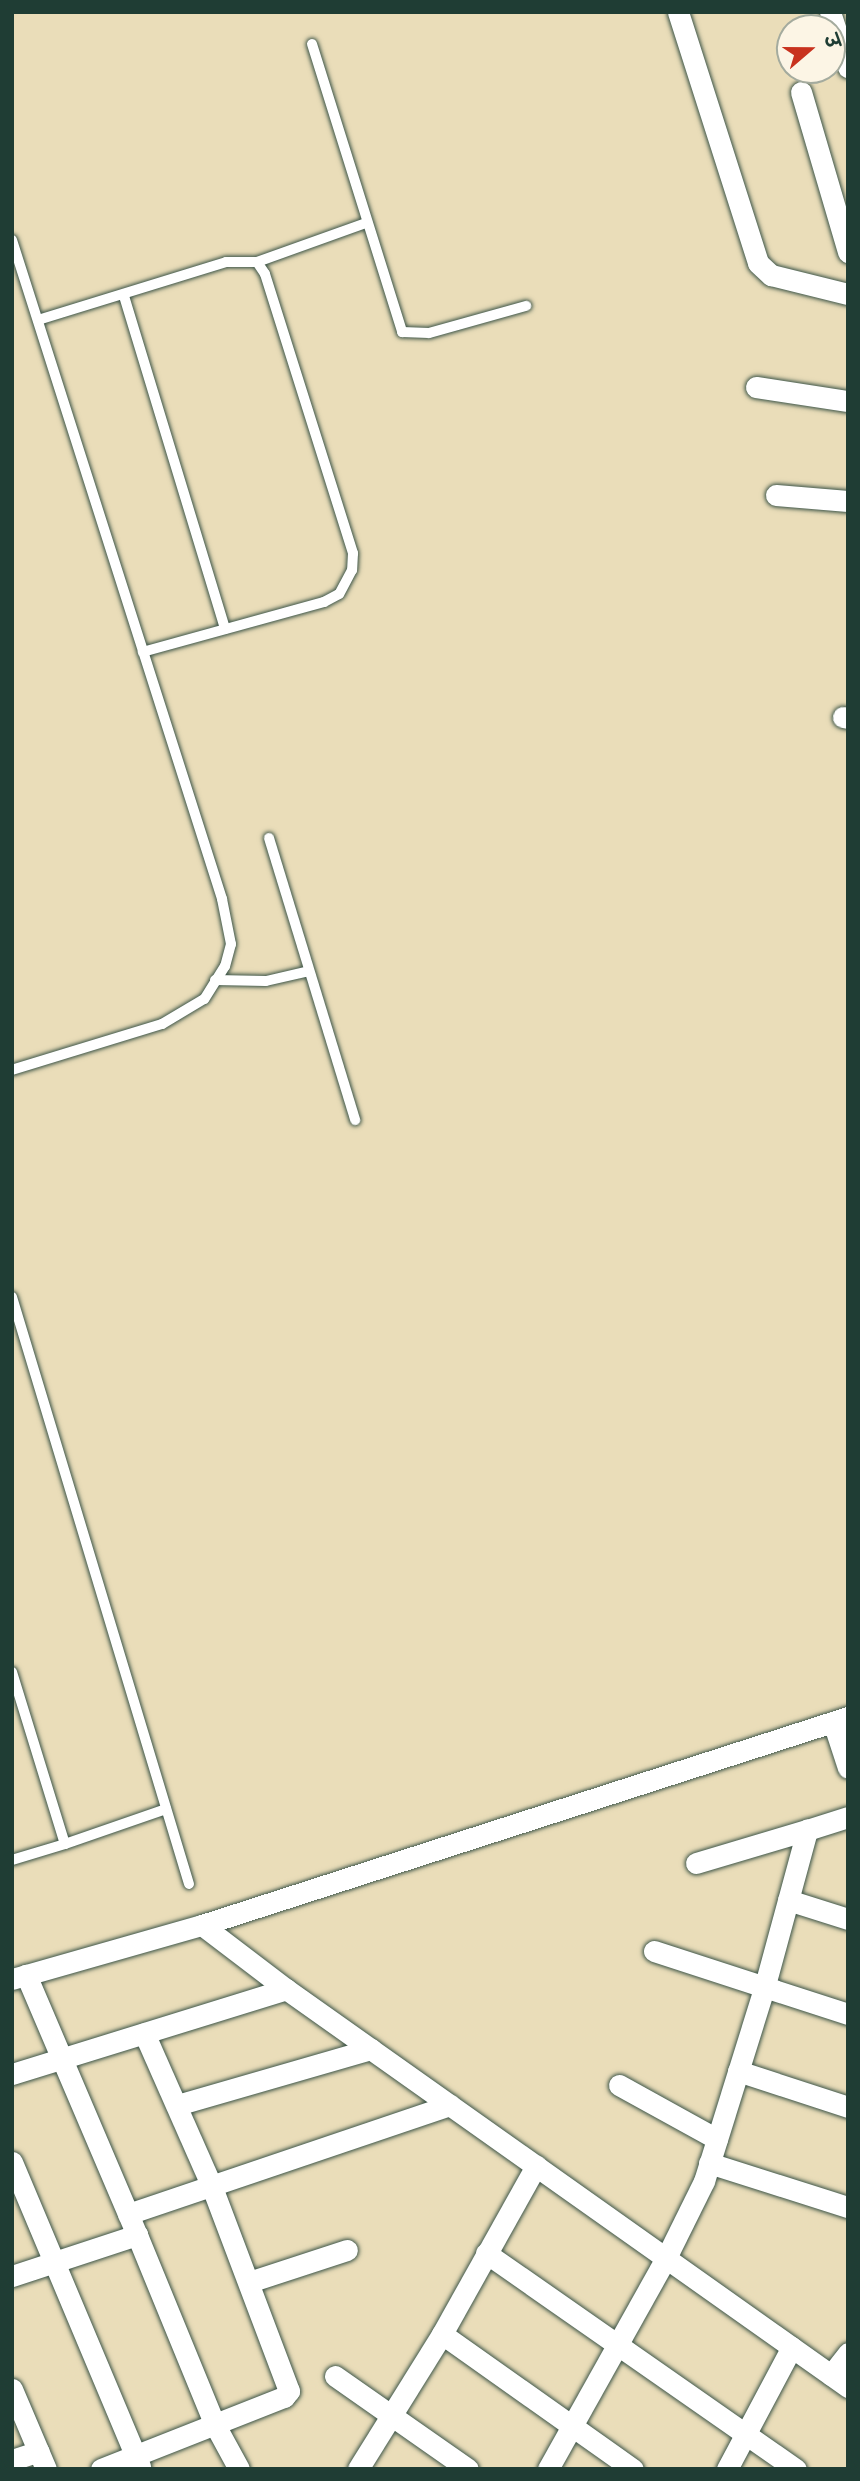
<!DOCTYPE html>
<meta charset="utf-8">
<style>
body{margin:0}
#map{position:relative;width:860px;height:2481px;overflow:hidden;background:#eaddb9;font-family:"Gochi Hand","Playpen Sans Deva",sans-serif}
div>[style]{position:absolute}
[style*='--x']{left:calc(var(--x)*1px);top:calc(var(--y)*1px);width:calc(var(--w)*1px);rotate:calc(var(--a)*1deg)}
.roads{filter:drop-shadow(0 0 2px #3d5548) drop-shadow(0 0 2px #3d5548)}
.service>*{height:10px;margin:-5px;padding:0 5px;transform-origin:5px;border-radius:5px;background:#fff}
.minor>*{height:21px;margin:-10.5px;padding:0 10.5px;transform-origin:10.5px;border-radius:10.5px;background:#fff}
span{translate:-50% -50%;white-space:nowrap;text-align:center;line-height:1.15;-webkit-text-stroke:7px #fcf5e5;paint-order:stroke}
.frame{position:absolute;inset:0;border:14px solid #1f3d34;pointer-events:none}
.north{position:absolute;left:776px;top:14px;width:70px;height:70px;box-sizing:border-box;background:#fcf5e5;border:2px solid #a4ab9e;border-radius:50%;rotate:70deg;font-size:19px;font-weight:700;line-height:28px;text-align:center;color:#1f3d34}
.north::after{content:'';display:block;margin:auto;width:24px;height:32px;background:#c8321e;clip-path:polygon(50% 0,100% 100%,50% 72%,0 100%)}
</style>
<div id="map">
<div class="roads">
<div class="service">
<div style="--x:312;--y:44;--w:302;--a:72.6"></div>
<div style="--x:402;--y:332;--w:27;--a:2"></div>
<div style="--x:429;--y:333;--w:101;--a:-15.6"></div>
<div style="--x:12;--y:240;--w:692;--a:72.32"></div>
<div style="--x:222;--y:899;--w:46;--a:78.7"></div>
<div style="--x:231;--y:944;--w:23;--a:105"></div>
<div style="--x:225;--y:966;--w:39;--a:122"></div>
<div style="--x:204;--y:999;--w:49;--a:149.2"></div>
<div style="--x:162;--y:1024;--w:157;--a:163"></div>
<div style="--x:257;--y:262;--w:116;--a:-19.7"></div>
<div style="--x:124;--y:296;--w:348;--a:73.1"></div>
<div style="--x:38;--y:320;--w:197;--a:-17.1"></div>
<div style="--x:226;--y:262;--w:31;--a:0"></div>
<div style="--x:257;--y:262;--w:14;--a:56"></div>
<div style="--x:265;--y:274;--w:293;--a:72.5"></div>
<div style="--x:353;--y:553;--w:17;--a:93"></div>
<div style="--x:352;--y:570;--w:27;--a:118"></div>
<div style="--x:339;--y:594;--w:17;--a:152"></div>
<div style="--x:324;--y:602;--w:188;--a:164.6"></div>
<div style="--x:269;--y:838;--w:295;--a:73"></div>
<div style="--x:215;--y:980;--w:51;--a:1.1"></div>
<div style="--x:266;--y:981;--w:44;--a:-13.1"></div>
<div style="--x:12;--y:1297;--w:613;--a:73.22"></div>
<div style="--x:12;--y:1672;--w:180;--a:72.9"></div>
<div style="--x:65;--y:1844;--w:55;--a:163.2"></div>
<div style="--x:65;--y:1844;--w:107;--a:-19.1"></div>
</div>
<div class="minor">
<div style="--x:678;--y:12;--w:263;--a:72.3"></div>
<div style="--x:758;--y:263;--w:18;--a:43"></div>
<div style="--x:771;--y:275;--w:79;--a:13.9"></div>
<div style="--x:830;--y:12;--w:58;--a:71.9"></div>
<div style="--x:801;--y:92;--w:167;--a:73.6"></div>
<div style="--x:756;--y:387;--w:93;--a:8.7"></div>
<div style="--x:776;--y:495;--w:72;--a:4.8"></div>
<div style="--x:843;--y:717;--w:5;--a:11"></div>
<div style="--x:833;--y:1722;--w:48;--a:71.9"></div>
<div style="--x:696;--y:1863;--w:116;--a:-16.6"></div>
<div style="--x:788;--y:1900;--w:63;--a:17.6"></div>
<div style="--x:202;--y:1925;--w:106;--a:37.3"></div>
<div style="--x:286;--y:1989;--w:689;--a:35.31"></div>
<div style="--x:654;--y:1951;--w:204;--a:18"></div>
<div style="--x:12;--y:1979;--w:198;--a:-15.9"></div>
<div style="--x:202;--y:1925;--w:679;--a:-17.85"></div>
<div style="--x:738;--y:2071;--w:116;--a:18.1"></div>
<div style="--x:12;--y:2074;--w:287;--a:-17.2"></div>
<div style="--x:619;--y:2085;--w:112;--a:28.9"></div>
<div style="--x:177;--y:2105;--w:202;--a:-16.1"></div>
<div style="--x:12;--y:2162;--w:331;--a:67.2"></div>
<div style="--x:709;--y:2163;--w:146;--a:17.6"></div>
<div style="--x:128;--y:2214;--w:340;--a:-18.7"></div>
<div style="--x:137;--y:2235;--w:205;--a:67.7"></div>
<div style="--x:215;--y:2425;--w:50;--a:61.4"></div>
<div style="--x:486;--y:2253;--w:378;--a:34.9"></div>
<div style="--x:12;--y:2276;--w:132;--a:-18.2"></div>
<div style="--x:137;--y:2235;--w:283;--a:-113.1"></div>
<div style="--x:249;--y:2282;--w:103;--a:-18.1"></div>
<div style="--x:442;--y:2334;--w:234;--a:35.3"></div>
<div style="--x:831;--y:2375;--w:28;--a:-52"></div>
<div style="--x:335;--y:2376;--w:162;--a:35"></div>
<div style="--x:12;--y:2389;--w:87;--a:67"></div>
<div style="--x:12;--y:2460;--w:28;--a:-18"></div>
<div style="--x:101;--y:2469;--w:197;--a:-21.5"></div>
<div style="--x:284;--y:2397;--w:8;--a:-50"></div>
<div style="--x:289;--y:2391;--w:218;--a:-110.7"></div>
<div style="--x:212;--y:2187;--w:168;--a:-113.8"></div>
<div style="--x:358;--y:2469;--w:159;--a:-58.1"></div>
<div style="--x:442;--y:2334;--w:193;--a:-60.8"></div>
<div style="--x:548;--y:2469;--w:242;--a:-60.8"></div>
<div style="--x:666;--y:2258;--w:86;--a:-63.7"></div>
<div style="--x:704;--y:2181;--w:205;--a:-72.7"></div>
<div style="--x:765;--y:1985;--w:161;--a:-74.8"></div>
<div style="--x:807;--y:1830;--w:43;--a:-17.6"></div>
<div style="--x:727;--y:2469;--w:138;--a:-62"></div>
</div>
</div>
<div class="frame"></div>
<div class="north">उ</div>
</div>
